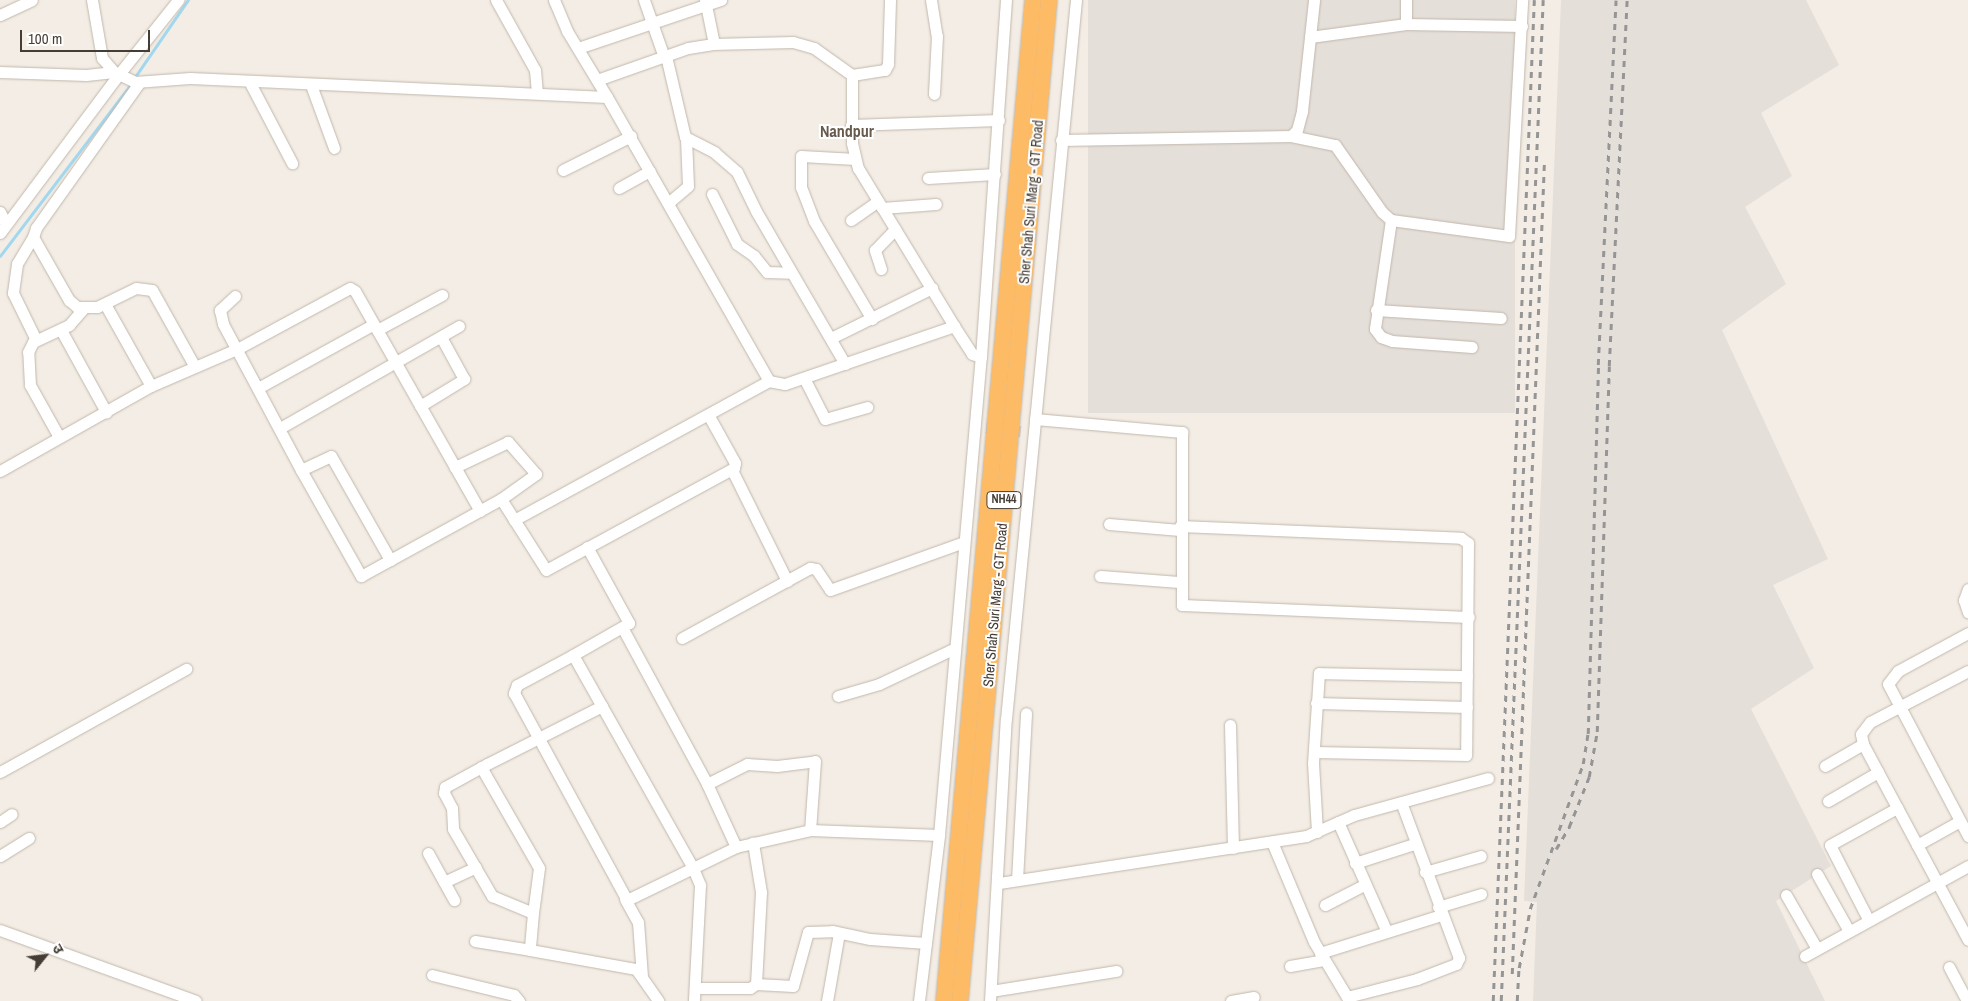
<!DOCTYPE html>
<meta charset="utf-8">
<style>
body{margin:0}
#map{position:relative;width:1968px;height:1001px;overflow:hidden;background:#f3ede5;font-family:"Archivo Narrow","Noto Sans Devanagari",sans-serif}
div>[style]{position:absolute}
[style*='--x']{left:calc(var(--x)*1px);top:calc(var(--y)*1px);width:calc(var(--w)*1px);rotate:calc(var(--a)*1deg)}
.industrial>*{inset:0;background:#e5dfda;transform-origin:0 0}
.stream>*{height:2.5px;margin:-1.25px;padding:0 1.25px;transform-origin:1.25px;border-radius:1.25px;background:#a2d8ef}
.minor-tunnel>*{height:11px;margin-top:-5.5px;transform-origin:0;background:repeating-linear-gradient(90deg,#d0cac2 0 11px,transparent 0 16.5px)}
.roads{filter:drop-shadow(0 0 1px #c1b7ab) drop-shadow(0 0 1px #c1b7ab)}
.minor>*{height:11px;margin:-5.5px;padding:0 5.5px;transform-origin:5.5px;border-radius:5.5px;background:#fff}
.highway>*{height:16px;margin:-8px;padding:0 8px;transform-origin:8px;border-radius:8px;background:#fdbb66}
.rail>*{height:2.5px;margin-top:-1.25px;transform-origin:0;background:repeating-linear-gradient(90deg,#959595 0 6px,transparent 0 12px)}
span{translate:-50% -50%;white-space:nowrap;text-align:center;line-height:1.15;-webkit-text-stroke:4px #fff;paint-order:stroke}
.shield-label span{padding:1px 4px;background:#fff;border:1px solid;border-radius:4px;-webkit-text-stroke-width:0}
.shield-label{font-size:12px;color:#453d35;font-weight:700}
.street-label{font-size:14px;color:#453d35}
.quarter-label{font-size:16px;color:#685a4c;font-weight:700}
.north{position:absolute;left:20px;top:931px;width:50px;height:50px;-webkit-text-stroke:4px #fff;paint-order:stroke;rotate:61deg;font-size:14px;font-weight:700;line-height:20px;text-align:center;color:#453d35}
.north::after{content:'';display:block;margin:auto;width:18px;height:22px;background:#453d35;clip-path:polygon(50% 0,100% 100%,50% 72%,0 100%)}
.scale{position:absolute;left:20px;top:30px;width:130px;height:22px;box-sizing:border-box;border:2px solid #453d35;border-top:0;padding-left:6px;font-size:15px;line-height:18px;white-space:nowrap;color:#453d35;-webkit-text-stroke:4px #fff;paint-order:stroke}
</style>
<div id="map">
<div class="industrial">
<div style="left:1088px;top:0;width:427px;height:413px"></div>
<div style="clip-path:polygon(1561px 0,1806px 0,1839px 65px,1761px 113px,1792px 176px,1745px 207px,1786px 284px,1722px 330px,1828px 559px,1773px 585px,1814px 668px,1751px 709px,1831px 866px,1776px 901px,1825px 1001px,1533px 1001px,1537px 902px,1524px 901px)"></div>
</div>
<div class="stream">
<div style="--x:135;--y:77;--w:93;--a:-55.5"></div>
<div style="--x:0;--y:256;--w:216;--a:-52.7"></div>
</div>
<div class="minor-tunnel">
<div style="--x:986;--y:427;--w:35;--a:7"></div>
</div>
<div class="roads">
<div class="minor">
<div style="--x:92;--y:0;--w:59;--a:80.2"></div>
<div style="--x:102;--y:58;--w:18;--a:49"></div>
<div style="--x:114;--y:72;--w:23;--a:25"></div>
<div style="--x:135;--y:82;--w:55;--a:-4.2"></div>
<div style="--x:190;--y:78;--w:417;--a:2.6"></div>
<div style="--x:607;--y:97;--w:327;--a:60.3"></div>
<div style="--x:769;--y:381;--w:16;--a:11"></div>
<div style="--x:785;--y:384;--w:179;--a:-18.9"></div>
<div style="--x:954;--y:326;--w:33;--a:57"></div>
<div style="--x:972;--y:354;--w:9;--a:18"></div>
<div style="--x:496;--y:0;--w:80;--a:60.9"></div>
<div style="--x:535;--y:70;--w:22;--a:85"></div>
<div style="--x:554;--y:0;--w:34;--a:67"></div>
<div style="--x:567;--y:31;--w:77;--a:58.8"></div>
<div style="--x:644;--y:0;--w:60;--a:70.7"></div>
<div style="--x:705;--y:0;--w:45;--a:78.4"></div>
<div style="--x:931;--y:0;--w:36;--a:81"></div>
<div style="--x:937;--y:36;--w:58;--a:93"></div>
<div style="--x:0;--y:15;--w:35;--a:-25"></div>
<div style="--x:1406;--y:24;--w:24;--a:-90"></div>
<div style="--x:1310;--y:37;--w:97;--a:-7.7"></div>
<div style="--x:1406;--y:24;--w:116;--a:1"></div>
<div style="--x:578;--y:48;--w:151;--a:-18.6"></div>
<div style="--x:666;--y:56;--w:83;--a:76.8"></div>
<div style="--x:685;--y:137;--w:33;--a:27"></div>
<div style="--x:714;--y:152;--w:30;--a:41"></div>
<div style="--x:737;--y:172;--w:43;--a:64"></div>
<div style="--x:756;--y:211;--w:177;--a:59.8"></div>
<div style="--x:0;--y:72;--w:86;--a:2"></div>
<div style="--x:86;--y:75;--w:28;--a:-6"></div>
<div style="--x:852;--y:75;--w:68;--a:90"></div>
<div style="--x:852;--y:143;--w:26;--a:77"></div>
<div style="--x:858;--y:168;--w:185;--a:58.7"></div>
<div style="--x:597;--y:80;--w:96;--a:-19.4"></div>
<div style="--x:688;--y:48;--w:24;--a:-9"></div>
<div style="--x:712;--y:44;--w:81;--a:-1.4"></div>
<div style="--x:793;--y:42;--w:22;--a:16"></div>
<div style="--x:814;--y:48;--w:47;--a:35.4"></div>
<div style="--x:852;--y:75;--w:33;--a:-9"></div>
<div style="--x:885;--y:70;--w:7;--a:-63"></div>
<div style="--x:888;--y:64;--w:64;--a:-88.2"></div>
<div style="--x:249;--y:81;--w:93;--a:62.3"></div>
<div style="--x:139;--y:83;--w:178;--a:125.4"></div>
<div style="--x:36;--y:228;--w:9;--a:108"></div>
<div style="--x:33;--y:237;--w:73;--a:60.3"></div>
<div style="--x:69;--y:300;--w:11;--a:41"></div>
<div style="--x:77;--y:307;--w:20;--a:0"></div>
<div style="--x:97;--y:307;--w:43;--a:-26"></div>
<div style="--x:136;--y:288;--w:16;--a:7"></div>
<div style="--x:152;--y:290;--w:86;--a:60.8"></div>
<div style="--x:311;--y:85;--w:67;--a:69.9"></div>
<div style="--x:851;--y:125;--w:148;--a:-1.9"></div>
<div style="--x:1291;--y:136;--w:45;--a:11.6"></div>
<div style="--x:1335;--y:145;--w:82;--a:55"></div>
<div style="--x:1382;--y:212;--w:12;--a:42"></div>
<div style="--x:1391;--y:220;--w:119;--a:7.7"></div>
<div style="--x:1509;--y:236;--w:236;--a:-86.8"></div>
<div style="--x:1061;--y:140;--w:230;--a:-1"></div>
<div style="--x:1291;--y:136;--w:8;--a:-45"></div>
<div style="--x:1297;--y:130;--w:20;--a:-75"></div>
<div style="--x:1302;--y:111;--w:112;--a:-83.8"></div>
<div style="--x:855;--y:159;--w:54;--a:-176.8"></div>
<div style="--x:801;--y:156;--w:31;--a:90"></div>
<div style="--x:801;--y:187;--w:36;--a:69"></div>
<div style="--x:814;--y:221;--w:114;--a:59.4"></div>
<div style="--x:563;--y:170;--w:76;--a:-26.6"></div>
<div style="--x:928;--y:178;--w:67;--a:-3.4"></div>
<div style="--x:619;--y:188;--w:35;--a:-29"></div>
<div style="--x:712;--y:194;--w:56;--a:63.4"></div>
<div style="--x:737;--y:244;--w:21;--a:35"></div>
<div style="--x:754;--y:256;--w:21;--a:51"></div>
<div style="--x:767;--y:272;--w:24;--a:2"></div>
<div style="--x:668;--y:203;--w:26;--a:-40"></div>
<div style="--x:688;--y:186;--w:48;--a:-92.4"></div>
<div style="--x:882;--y:208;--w:54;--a:-4.2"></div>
<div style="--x:0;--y:212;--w:13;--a:63"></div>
<div style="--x:851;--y:220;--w:33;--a:-35"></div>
<div style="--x:1391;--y:220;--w:110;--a:98.4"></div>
<div style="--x:1375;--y:329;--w:10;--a:53"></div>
<div style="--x:1381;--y:337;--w:12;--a:20"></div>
<div style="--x:1392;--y:341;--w:80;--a:4.3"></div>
<div style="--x:0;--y:233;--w:199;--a:-53.2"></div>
<div style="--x:119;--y:74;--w:95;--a:-51.4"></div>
<div style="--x:33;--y:237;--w:31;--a:121"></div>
<div style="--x:17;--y:264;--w:29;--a:98"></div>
<div style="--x:13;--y:293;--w:52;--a:63.9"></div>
<div style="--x:881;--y:269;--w:20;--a:-108"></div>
<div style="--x:875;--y:250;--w:29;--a:-46"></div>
<div style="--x:235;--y:296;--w:21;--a:137"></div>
<div style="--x:220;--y:310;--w:14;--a:78"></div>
<div style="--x:223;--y:324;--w:166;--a:61.9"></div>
<div style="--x:301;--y:470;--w:33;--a:-25"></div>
<div style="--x:331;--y:456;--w:120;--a:60.4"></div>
<div style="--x:105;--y:304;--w:94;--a:60.7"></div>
<div style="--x:1376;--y:310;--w:125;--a:3.7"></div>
<div style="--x:61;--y:330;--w:94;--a:61.2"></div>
<div style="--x:377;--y:330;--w:74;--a:-28.3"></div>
<div style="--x:831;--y:338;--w:113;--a:-26.3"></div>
<div style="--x:804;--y:378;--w:46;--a:62.9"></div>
<div style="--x:825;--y:419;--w:44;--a:-15.9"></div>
<div style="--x:258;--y:388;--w:132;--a:-28.9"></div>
<div style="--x:420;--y:406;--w:52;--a:-31.5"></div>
<div style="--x:464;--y:379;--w:48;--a:-118.7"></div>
<div style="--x:1035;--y:419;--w:148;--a:5.1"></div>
<div style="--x:1182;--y:432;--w:173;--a:90"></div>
<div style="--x:1182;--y:605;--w:287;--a:2.4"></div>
<div style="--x:280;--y:428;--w:206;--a:-29.7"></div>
<div style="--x:59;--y:437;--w:60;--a:-119.1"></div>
<div style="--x:30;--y:385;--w:33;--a:-93"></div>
<div style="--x:28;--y:352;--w:11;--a:-63"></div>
<div style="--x:33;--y:342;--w:40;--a:-25"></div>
<div style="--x:69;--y:325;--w:21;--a:-49"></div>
<div style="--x:301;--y:470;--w:122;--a:60.5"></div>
<div style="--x:361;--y:576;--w:160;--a:-28.8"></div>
<div style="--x:501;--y:499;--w:43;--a:-35.5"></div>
<div style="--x:536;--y:474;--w:43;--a:-131.2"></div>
<div style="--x:508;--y:442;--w:59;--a:154.7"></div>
<div style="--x:732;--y:470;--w:124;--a:63.6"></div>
<div style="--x:0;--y:471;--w:173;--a:-29.4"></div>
<div style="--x:151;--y:386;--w:94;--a:-23.3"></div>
<div style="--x:237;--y:349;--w:128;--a:-28.4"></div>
<div style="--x:350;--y:288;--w:6;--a:31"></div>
<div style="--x:355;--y:291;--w:253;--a:60.4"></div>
<div style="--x:501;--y:499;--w:84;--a:57.6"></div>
<div style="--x:546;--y:570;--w:214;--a:-28.5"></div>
<div style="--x:734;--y:468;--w:5;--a:-79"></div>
<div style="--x:735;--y:463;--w:54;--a:-119"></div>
<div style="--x:514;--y:520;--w:290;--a:-28.6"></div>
<div style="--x:1109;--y:524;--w:71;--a:4.8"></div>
<div style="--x:1180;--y:526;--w:281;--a:2.4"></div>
<div style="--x:1461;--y:538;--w:9;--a:36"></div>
<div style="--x:1468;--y:543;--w:212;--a:90.5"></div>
<div style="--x:1466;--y:755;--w:152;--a:-178.9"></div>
<div style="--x:587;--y:547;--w:87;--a:61.1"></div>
<div style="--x:629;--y:623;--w:64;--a:150.3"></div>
<div style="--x:573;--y:655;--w:242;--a:60.6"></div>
<div style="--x:692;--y:866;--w:21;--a:67"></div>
<div style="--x:700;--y:885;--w:116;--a:93"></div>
<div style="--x:1100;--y:576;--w:80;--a:4.3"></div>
<div style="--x:1968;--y:589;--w:12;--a:110"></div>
<div style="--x:1964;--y:600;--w:13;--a:72"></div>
<div style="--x:623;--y:629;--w:176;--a:61.5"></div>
<div style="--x:1968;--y:633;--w:80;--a:151.5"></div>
<div style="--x:1898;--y:671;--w:16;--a:128"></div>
<div style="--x:1888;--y:684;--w:172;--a:62.2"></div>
<div style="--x:682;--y:638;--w:146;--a:-28.7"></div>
<div style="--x:810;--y:568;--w:6;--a:9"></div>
<div style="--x:816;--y:569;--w:25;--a:56"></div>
<div style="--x:830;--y:590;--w:142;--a:-19.7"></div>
<div style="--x:573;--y:655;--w:64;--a:151.8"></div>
<div style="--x:517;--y:685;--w:9;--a:111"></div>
<div style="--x:514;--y:693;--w:236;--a:61.4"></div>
<div style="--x:627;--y:900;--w:121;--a:-25.9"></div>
<div style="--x:736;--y:847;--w:76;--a:-12.9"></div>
<div style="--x:810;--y:830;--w:129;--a:2.2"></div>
<div style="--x:1968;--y:671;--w:110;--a:152.5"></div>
<div style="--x:1870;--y:722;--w:15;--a:127"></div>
<div style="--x:1861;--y:734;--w:10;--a:79"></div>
<div style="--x:1863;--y:744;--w:222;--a:61.8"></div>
<div style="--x:838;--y:696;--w:43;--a:-16.3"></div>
<div style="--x:879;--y:684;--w:84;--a:-25.3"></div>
<div style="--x:1316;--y:703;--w:151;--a:1.5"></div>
<div style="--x:602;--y:706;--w:129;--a:153.2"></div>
<div style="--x:487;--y:764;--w:48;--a:151.3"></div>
<div style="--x:445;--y:787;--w:6;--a:99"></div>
<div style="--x:444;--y:793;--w:17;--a:62"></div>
<div style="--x:452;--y:808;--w:21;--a:87"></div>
<div style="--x:453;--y:829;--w:78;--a:59.8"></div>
<div style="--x:492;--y:896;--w:44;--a:22.5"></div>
<div style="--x:533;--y:913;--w:37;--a:95"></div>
<div style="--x:530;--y:950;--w:108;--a:10.2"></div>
<div style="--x:636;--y:969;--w:39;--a:55"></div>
<div style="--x:1230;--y:725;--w:123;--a:88.6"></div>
<div style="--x:1825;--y:766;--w:44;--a:-30.1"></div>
<div style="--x:481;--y:767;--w:116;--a:60.1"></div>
<div style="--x:539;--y:868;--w:45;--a:97.6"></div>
<div style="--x:0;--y:772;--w:213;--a:-29"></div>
<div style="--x:1828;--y:801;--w:58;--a:-30.1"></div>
<div style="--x:0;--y:822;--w:14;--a:-34"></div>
<div style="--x:1338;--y:822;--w:120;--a:66"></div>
<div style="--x:1317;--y:832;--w:69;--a:-93.3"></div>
<div style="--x:1313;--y:763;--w:90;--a:-86.2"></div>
<div style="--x:1319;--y:673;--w:148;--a:1.2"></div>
<div style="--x:1272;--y:842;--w:108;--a:67.2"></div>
<div style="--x:1314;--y:942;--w:64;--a:59"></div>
<div style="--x:1347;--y:997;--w:72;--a:-14.4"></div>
<div style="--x:1417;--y:979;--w:42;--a:-21"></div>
<div style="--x:1456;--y:964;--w:7;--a:-63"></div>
<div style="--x:1459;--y:958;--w:166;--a:-110.4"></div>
<div style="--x:1917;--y:845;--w:49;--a:-29.2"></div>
<div style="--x:736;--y:847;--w:69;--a:-114.7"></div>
<div style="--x:707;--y:784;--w:45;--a:-26.6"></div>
<div style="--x:747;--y:764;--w:30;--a:4"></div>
<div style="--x:777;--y:766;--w:38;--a:-7"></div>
<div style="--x:815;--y:761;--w:69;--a:94.1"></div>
<div style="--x:428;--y:853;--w:54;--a:61"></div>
<div style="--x:0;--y:856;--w:34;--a:-32"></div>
<div style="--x:1355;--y:863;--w:62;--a:-17.9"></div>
<div style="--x:1425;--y:872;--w:58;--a:-15.9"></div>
<div style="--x:1817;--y:874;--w:65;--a:60.7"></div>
<div style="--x:1017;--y:880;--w:167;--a:-86.9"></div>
<div style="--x:444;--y:882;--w:35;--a:-25"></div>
<div style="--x:999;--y:883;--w:311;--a:-8.7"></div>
<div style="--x:1306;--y:836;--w:52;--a:-23.6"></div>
<div style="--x:1354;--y:815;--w:139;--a:-15.4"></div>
<div style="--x:1786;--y:895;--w:62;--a:60.1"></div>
<div style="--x:625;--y:899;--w:26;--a:61"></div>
<div style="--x:638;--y:922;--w:54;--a:85.8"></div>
<div style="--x:1325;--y:905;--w:44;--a:-27.1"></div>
<div style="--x:1438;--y:907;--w:45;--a:-16.8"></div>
<div style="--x:1868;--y:919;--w:83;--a:-117.2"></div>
<div style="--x:1830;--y:845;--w:77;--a:-28.9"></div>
<div style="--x:0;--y:930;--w:208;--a:19.9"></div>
<div style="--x:475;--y:941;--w:57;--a:9.1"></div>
<div style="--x:1320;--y:953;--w:127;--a:-17.4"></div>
<div style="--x:1805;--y:956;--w:186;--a:-28.9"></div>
<div style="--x:1290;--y:966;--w:35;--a:-10"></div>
<div style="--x:1949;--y:967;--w:34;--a:62"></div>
<div style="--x:432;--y:975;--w:84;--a:13.7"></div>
<div style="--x:514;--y:995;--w:8;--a:50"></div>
<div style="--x:756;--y:984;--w:37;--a:3"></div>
<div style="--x:793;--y:986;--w:56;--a:-74.5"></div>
<div style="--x:808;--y:932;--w:24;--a:-2"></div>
<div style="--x:832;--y:931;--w:39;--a:12"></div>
<div style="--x:870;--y:939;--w:56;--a:4.1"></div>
<div style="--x:695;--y:988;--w:55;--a:0"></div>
<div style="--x:750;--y:988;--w:7;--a:-34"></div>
<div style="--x:756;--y:984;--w:92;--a:-86.9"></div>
<div style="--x:761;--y:892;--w:50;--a:-99.3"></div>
<div style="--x:991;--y:991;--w:127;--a:-9.1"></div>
<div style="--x:827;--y:1001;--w:69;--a:-80"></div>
<div style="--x:919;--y:1001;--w:167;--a:-83.1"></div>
<div style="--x:939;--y:835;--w:480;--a:-85"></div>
<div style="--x:981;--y:357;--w:358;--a:-86"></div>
<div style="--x:990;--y:1001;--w:282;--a:-86.8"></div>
<div style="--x:1006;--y:719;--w:722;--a:-84.44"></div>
<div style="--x:1231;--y:1001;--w:23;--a:-10"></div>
</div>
<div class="highway">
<div style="--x:944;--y:1001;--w:1005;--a:-84.92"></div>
<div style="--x:960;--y:1001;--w:1005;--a:-84.92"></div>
</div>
</div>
<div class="rail">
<div style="--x:1556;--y:849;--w:26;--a:-59"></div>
<div style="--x:1569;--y:827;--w:54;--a:-68.2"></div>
<div style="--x:1589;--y:777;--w:46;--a:-79.9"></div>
<div style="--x:1597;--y:732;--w:366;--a:-88.1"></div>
<div style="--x:1609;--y:366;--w:366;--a:-87.2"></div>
<div style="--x:1512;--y:974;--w:810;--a:-87.73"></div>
<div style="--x:1493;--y:1001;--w:1002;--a:-87.65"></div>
<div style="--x:1501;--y:1001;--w:1002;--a:-87.6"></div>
<div style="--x:1517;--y:1001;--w:33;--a:-87"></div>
<div style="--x:1519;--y:968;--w:60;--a:-79.4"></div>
<div style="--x:1530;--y:909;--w:154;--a:-69.9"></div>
<div style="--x:1583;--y:764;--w:30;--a:-81"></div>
<div style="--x:1588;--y:734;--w:369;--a:-88.4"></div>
<div style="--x:1598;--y:365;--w:365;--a:-87.2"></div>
</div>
<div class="shield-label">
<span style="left:1004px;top:500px">NH44</span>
</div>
<div class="street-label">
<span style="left:1031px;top:202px;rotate:-85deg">Sher Shah Suri Marg - GT Road</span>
<span style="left:995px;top:605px;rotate:-85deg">Sher Shah Suri Marg - GT Road</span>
</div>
<div class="quarter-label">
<span style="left:847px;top:131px">Nandpur</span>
</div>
<div class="north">उ</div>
<div class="scale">100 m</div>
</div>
